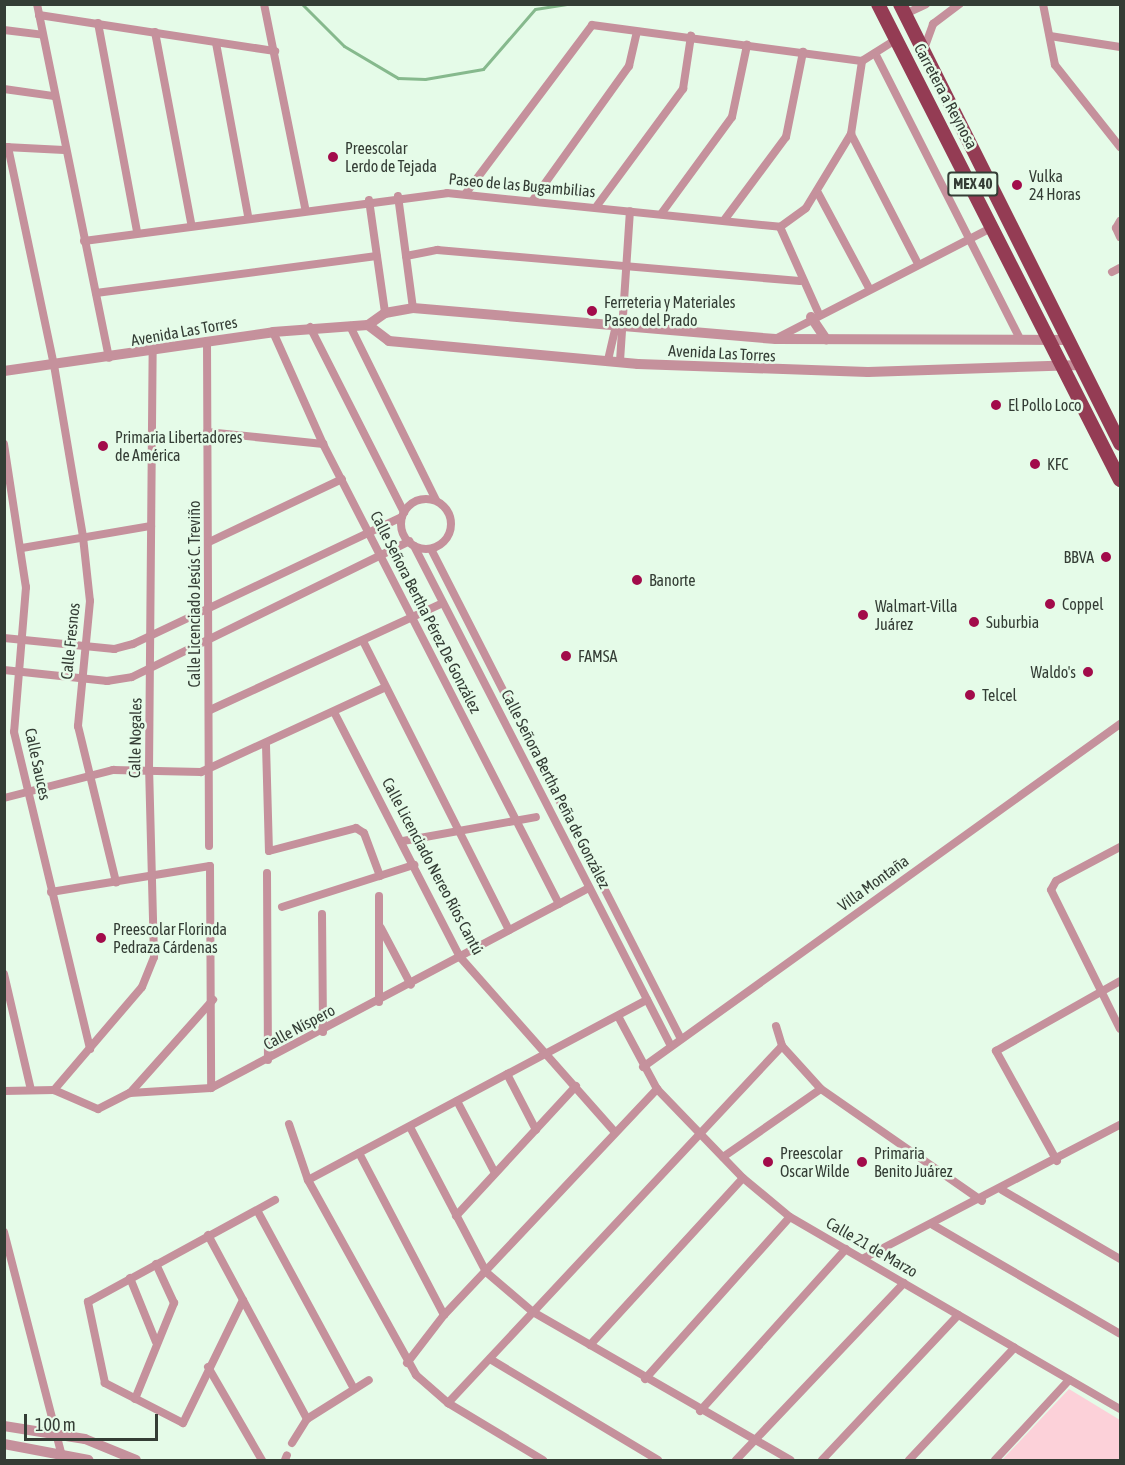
<!DOCTYPE html>
<meta charset="utf-8">
<style>
body{margin:0}
#map{position:relative;width:1125px;height:1465px;overflow:hidden;background:#e5fbe8;font-family:"Asap Condensed",sans-serif}
div>[style]{position:absolute}
[style*='--x']{left:calc(var(--x)*1px);top:calc(var(--y)*1px);width:calc(var(--w)*1px);rotate:calc(var(--a)*1deg)}
.green>*{inset:0;background:#fcd1d9}
.stream>*{height:3px;margin:-1.5px;padding:0 1.5px;transform-origin:1.5px;border-radius:1.5px;background:#86b98d}
.minor>*{height:8px;margin:-4px;padding:0 4px;transform-origin:4px;border-radius:4px;background:#c5919c}
.minor>.ring{margin:-4px;padding:0;box-sizing:content-box;background:none;border:8px solid #c5919c;border-radius:50%}
.tertiary>*{height:10px;margin:-5px;padding:0 5px;transform-origin:5px;border-radius:5px;background:#c5919c}
.primary>*{height:14px;margin:-7px;padding:0 7px;transform-origin:7px;border-radius:7px;background:#943c54}
.dots>*{width:16px;height:16px;translate:-50% -50%;box-sizing:border-box;border:3px solid #e5fbe8;border-radius:50%}
span{translate:-50% -50%;white-space:nowrap;text-align:center;line-height:1.15;-webkit-text-stroke:5px #e5fbe8;paint-order:stroke}
.shield-label span{padding:2px 4px;background:#e5fbe8;border:2px solid;border-radius:4px;-webkit-text-stroke-width:0}
.shield-label{font-size:15px;color:#343d35;font-weight:700}
.street-label{font-size:16px;color:#343d35}
.poi-label{font-size:16px;color:#343d35}
.left{translate:0 -50%;text-align:left}
.right{translate:-100% -50%;text-align:right}
.frame{position:absolute;inset:0;border:6px solid #343d35;pointer-events:none}
.scale{position:absolute;left:24px;top:1414px;width:134px;height:27px;box-sizing:border-box;border:3px solid #343d35;border-top:0;padding-left:8px;font-size:18px;line-height:21px;white-space:nowrap;color:#343d35;-webkit-text-stroke:4px #e5fbe8;paint-order:stroke}
</style>
<div id="map">
<div class="green">
<div style="clip-path:polygon(1069px 1389px,1120px 1420px,1120px 1460px,1002px 1460px)"></div>
</div>
<div class="stream">
<div style="--x:302;--y:4;--w:59;--a:45"></div>
<div style="--x:344;--y:46;--w:63;--a:30.7"></div>
<div style="--x:398;--y:78;--w:27;--a:2"></div>
<div style="--x:425;--y:79;--w:59;--a:-9.8"></div>
<div style="--x:483;--y:69;--w:79;--a:-49.1"></div>
<div style="--x:535;--y:9;--w:32;--a:-9"></div>
</div>
<div class="minor">
<div style="--x:37;--y:4;--w:361;--a:78.5"></div>
<div style="--x:264;--y:4;--w:208;--a:78.6"></div>
<div style="--x:1043;--y:4;--w:62;--a:78.9"></div>
<div style="--x:1055;--y:65;--w:105;--a:51.6"></div>
<div style="--x:905;--y:14;--w:23;--a:-25"></div>
<div style="--x:39;--y:15;--w:239;--a:8.7"></div>
<div style="--x:98;--y:23;--w:213;--a:79.4"></div>
<div style="--x:4;--y:30;--w:38;--a:7"></div>
<div style="--x:155;--y:32;--w:194;--a:79.3"></div>
<div style="--x:1050;--y:36;--w:71;--a:8.9"></div>
<div style="--x:216;--y:43;--w:175;--a:79.5"></div>
<div style="--x:924;--y:49;--w:27;--a:-70"></div>
<div style="--x:933;--y:24;--w:34;--a:-37"></div>
<div style="--x:875;--y:53;--w:318;--a:63.1"></div>
<div style="--x:4;--y:89;--w:49;--a:8.1"></div>
<div style="--x:851;--y:134;--w:146;--a:62.7"></div>
<div style="--x:5;--y:147;--w:59;--a:2.9"></div>
<div style="--x:8;--y:147;--w:223;--a:78.1"></div>
<div style="--x:54;--y:365;--w:174;--a:80.4"></div>
<div style="--x:83;--y:537;--w:64;--a:83.8"></div>
<div style="--x:90;--y:601;--w:126;--a:95.5"></div>
<div style="--x:78;--y:726;--w:161;--a:76.3"></div>
<div style="--x:466;--y:193;--w:210;--a:-53.1"></div>
<div style="--x:592;--y:25;--w:272;--a:7.6"></div>
<div style="--x:862;--y:61;--w:41;--a:-32.2"></div>
<div style="--x:818;--y:193;--w:108;--a:61.8"></div>
<div style="--x:398;--y:196;--w:113;--a:82.4"></div>
<div style="--x:369;--y:200;--w:114;--a:81.9"></div>
<div style="--x:533;--y:200;--w:165;--a:-54.4"></div>
<div style="--x:629;--y:66;--w:35;--a:-77"></div>
<div style="--x:596;--y:207;--w:147;--a:-53.6"></div>
<div style="--x:683;--y:89;--w:54;--a:-81.4"></div>
<div style="--x:661;--y:214;--w:120;--a:-53.8"></div>
<div style="--x:732;--y:117;--w:74;--a:-78.2"></div>
<div style="--x:725;--y:219;--w:102;--a:-53.4"></div>
<div style="--x:786;--y:137;--w:87;--a:-78.7"></div>
<div style="--x:1120;--y:221;--w:8;--a:120"></div>
<div style="--x:1116;--y:228;--w:10;--a:66"></div>
<div style="--x:780;--y:227;--w:93;--a:65.9"></div>
<div style="--x:84;--y:241;--w:366;--a:-7.5"></div>
<div style="--x:447;--y:193;--w:335;--a:5.8"></div>
<div style="--x:780;--y:227;--w:32;--a:-36"></div>
<div style="--x:806;--y:208;--w:87;--a:-58.7"></div>
<div style="--x:851;--y:134;--w:74;--a:-81.4"></div>
<div style="--x:406;--y:256;--w:32;--a:-11"></div>
<div style="--x:437;--y:250;--w:364;--a:4.9"></div>
<div style="--x:1112;--y:272;--w:9;--a:-27"></div>
<div style="--x:96;--y:293;--w:283;--a:-7.5"></div>
<div style="--x:350;--y:326;--w:194;--a:63.7"></div>
<div style="--x:310;--y:327;--w:208;--a:63.1"></div>
<div style="--x:273;--y:332;--w:123;--a:65.9"></div>
<div style="--x:323;--y:444;--w:517;--a:62.84"></div>
<div style="--x:777;--y:338;--w:243;--a:-27.2"></div>
<div style="--x:207;--y:341;--w:505;--a:89.77"></div>
<div style="--x:608;--y:360;--w:40;--a:-77"></div>
<div style="--x:620;--y:361;--w:150;--a:-86.2"></div>
<div style="--x:207;--y:432;--w:117;--a:5.9"></div>
<div style="--x:4;--y:444;--w:145;--a:81.3"></div>
<div style="--x:26;--y:587;--w:145;--a:94.7"></div>
<div style="--x:14;--y:732;--w:326;--a:76.5"></div>
<div class="ring" style="left:401px;top:499px;width:42px;height:42px"></div>
<div style="--x:209;--y:542;--w:147;--a:-25.3"></div>
<div style="--x:414;--y:546;--w:562;--a:62.8"></div>
<div style="--x:22;--y:548;--w:131;--a:-9.7"></div>
<div style="--x:431;--y:549;--w:550;--a:62.97"></div>
<div style="--x:4;--y:638;--w:111;--a:5.7"></div>
<div style="--x:114;--y:649;--w:20;--a:-15"></div>
<div style="--x:133;--y:644;--w:297;--a:-25.3"></div>
<div style="--x:363;--y:641;--w:324;--a:63.2"></div>
<div style="--x:4;--y:670;--w:104;--a:6.1"></div>
<div style="--x:107;--y:681;--w:25;--a:-9"></div>
<div style="--x:132;--y:677;--w:309;--a:-26.1"></div>
<div style="--x:210;--y:710;--w:256;--a:-24.7"></div>
<div style="--x:334;--y:712;--w:276;--a:62.8"></div>
<div style="--x:460;--y:957;--w:232;--a:48.5"></div>
<div style="--x:266;--y:745;--w:106;--a:88.4"></div>
<div style="--x:269;--y:851;--w:90;--a:-14.8"></div>
<div style="--x:356;--y:828;--w:9;--a:32"></div>
<div style="--x:364;--y:833;--w:46;--a:69.6"></div>
<div style="--x:4;--y:798;--w:113;--a:-14.4"></div>
<div style="--x:113;--y:770;--w:88;--a:1.3"></div>
<div style="--x:201;--y:772;--w:201;--a:-24.7"></div>
<div style="--x:403;--y:841;--w:135;--a:-10.2"></div>
<div style="--x:1120;--y:847;--w:72;--a:152"></div>
<div style="--x:1056;--y:881;--w:10;--a:119"></div>
<div style="--x:1051;--y:890;--w:155;--a:63.6"></div>
<div style="--x:267;--y:873;--w:187;--a:89.7"></div>
<div style="--x:51;--y:892;--w:161;--a:-9.3"></div>
<div style="--x:210;--y:866;--w:222;--a:89.7"></div>
<div style="--x:379;--y:896;--w:106;--a:90"></div>
<div style="--x:282;--y:907;--w:139;--a:-17.7"></div>
<div style="--x:322;--y:914;--w:118;--a:89.5"></div>
<div style="--x:381;--y:928;--w:64;--a:62.2"></div>
<div style="--x:4;--y:974;--w:119;--a:76.9"></div>
<div style="--x:618;--y:1016;--w:83;--a:61.9"></div>
<div style="--x:657;--y:1089;--w:124;--a:46"></div>
<div style="--x:743;--y:1178;--w:61;--a:39.7"></div>
<div style="--x:790;--y:1217;--w:382;--a:30.2"></div>
<div style="--x:776;--y:1026;--w:21;--a:73"></div>
<div style="--x:782;--y:1046;--w:58;--a:47.8"></div>
<div style="--x:821;--y:1089;--w:196;--a:34.8"></div>
<div style="--x:643;--y:1067;--w:588;--a:-35.72"></div>
<div style="--x:507;--y:1074;--w:63;--a:62.6"></div>
<div style="--x:54;--y:1090;--w:135;--a:-49.5"></div>
<div style="--x:142;--y:987;--w:32;--a:-68"></div>
<div style="--x:154;--y:957;--w:187;--a:-91.5"></div>
<div style="--x:149;--y:770;--w:418;--a:-89.5"></div>
<div style="--x:4;--y:1091;--w:50;--a:-1.1"></div>
<div style="--x:54;--y:1090;--w:48;--a:23.4"></div>
<div style="--x:98;--y:1109;--w:36;--a:-27"></div>
<div style="--x:130;--y:1093;--w:81;--a:-3.5"></div>
<div style="--x:211;--y:1088;--w:428;--a:-27.9"></div>
<div style="--x:130;--y:1093;--w:125;--a:-48.3"></div>
<div style="--x:457;--y:1101;--w:81;--a:62.2"></div>
<div style="--x:289;--y:1124;--w:59;--a:71.3"></div>
<div style="--x:308;--y:1180;--w:223;--a:61"></div>
<div style="--x:416;--y:1375;--w:43;--a:41.2"></div>
<div style="--x:448;--y:1403;--w:111;--a:31"></div>
<div style="--x:410;--y:1127;--w:164;--a:62.3"></div>
<div style="--x:486;--y:1272;--w:62;--a:40.4"></div>
<div style="--x:533;--y:1312;--w:297;--a:29.9"></div>
<div style="--x:359;--y:1153;--w:183;--a:62.3"></div>
<div style="--x:723;--y:1157;--w:119;--a:-34.8"></div>
<div style="--x:1057;--y:1161;--w:126;--a:-119"></div>
<div style="--x:996;--y:1051;--w:142;--a:-29.4"></div>
<div style="--x:308;--y:1180;--w:384;--a:-28"></div>
<div style="--x:1002;--y:1190;--w:137;--a:30.3"></div>
<div style="--x:258;--y:1212;--w:201;--a:61.5"></div>
<div style="--x:456;--y:1216;--w:177;--a:-47.3"></div>
<div style="--x:933;--y:1225;--w:216;--a:30.2"></div>
<div style="--x:4;--y:1232;--w:227;--a:75.5"></div>
<div style="--x:208;--y:1235;--w:209;--a:61.7"></div>
<div style="--x:864;--y:1258;--w:288;--a:-27.5"></div>
<div style="--x:130;--y:1278;--w:69;--a:67.9"></div>
<div style="--x:243;--y:1300;--w:137;--a:116"></div>
<div style="--x:183;--y:1423;--w:88;--a:-152.9"></div>
<div style="--x:105;--y:1383;--w:83;--a:-101.9"></div>
<div style="--x:88;--y:1302;--w:213;--a:-28.6"></div>
<div style="--x:590;--y:1345;--w:226;--a:-47.5"></div>
<div style="--x:490;--y:1359;--w:196;--a:31"></div>
<div style="--x:407;--y:1363;--w:61;--a:-52.4"></div>
<div style="--x:444;--y:1315;--w:311;--a:-46.7"></div>
<div style="--x:208;--y:1367;--w:108;--a:59.9"></div>
<div style="--x:645;--y:1379;--w:217;--a:-48.2"></div>
<div style="--x:135;--y:1399;--w:104;--a:-67.9"></div>
<div style="--x:174;--y:1303;--w:43;--a:-114.8"></div>
<div style="--x:448;--y:1403;--w:489;--a:-46.9"></div>
<div style="--x:700;--y:1411;--w:218;--a:-48"></div>
<div style="--x:292;--y:1443;--w:28;--a:-58"></div>
<div style="--x:307;--y:1419;--w:73;--a:-32.2"></div>
<div style="--x:285;--y:1460;--w:5;--a:-68"></div>
<div style="--x:736;--y:1460;--w:244;--a:-46.5"></div>
<div style="--x:822;--y:1460;--w:199;--a:-46.8"></div>
<div style="--x:909;--y:1460;--w:154;--a:-46.8"></div>
<div style="--x:995;--y:1460;--w:109;--a:-47.2"></div>
</div>
<div class="tertiary">
<div style="--x:811;--y:317;--w:27;--a:56"></div>
<div style="--x:368;--y:325;--w:26;--a:37"></div>
<div style="--x:389;--y:341;--w:250;--a:5.3"></div>
<div style="--x:638;--y:364;--w:230;--a:2"></div>
<div style="--x:868;--y:372;--w:213;--a:-1.9"></div>
<div style="--x:4;--y:371;--w:272;--a:-8.2"></div>
<div style="--x:273;--y:332;--w:95;--a:-4.2"></div>
<div style="--x:368;--y:325;--w:21;--a:-35"></div>
<div style="--x:385;--y:313;--w:28;--a:-10"></div>
<div style="--x:413;--y:308;--w:364;--a:4.9"></div>
<div style="--x:776;--y:339;--w:293;--a:0.2"></div>
<div style="--x:4;--y:1426;--w:82;--a:9.1"></div>
<div style="--x:85;--y:1439;--w:55;--a:22.4"></div>
<div style="--x:4;--y:1444;--w:86;--a:10.7"></div>
</div>
<div class="primary">
<div style="--x:878;--y:4;--w:534;--a:63.05"></div>
<div style="--x:900;--y:4;--w:492;--a:63.4"></div>
</div>
<div class="dots">
<div style="left:333px;top:157px;background:#a20b4a"></div>
<div style="left:1017px;top:185px;background:#a20b4a"></div>
<div style="left:592px;top:311px;background:#a20b4a"></div>
<div style="left:996px;top:405px;background:#a20b4a"></div>
<div style="left:103px;top:446px;background:#a20b4a"></div>
<div style="left:1035px;top:464px;background:#a20b4a"></div>
<div style="left:1106px;top:557px;background:#a20b4a"></div>
<div style="left:637px;top:580px;background:#a20b4a"></div>
<div style="left:1050px;top:604px;background:#a20b4a"></div>
<div style="left:863px;top:615px;background:#a20b4a"></div>
<div style="left:974px;top:622px;background:#a20b4a"></div>
<div style="left:566px;top:656px;background:#a20b4a"></div>
<div style="left:1088px;top:672px;background:#a20b4a"></div>
<div style="left:970px;top:695px;background:#a20b4a"></div>
<div style="left:101px;top:938px;background:#a20b4a"></div>
<div style="left:768px;top:1162px;background:#a20b4a"></div>
<div style="left:862px;top:1162px;background:#a20b4a"></div>
</div>
<div class="shield-label">
<span style="left:973px;top:184px">MEX 40</span>
</div>
<div class="street-label">
<span style="left:946px;top:96px;rotate:62deg">Carretera a Reynosa</span>
<span style="left:522px;top:185px;rotate:5deg">Paseo de las Bugambilias</span>
<span style="left:184px;top:331px;rotate:-10deg">Avenida Las Torres</span>
<span style="left:722px;top:353px;rotate:3deg">Avenida Las Torres</span>
<span style="left:194px;top:594px;rotate:-90deg">Calle Licenciado Jesús C. Treviño</span>
<span style="left:426px;top:612px;rotate:63deg">Calle Señora Bertha Pérez De González</span>
<span style="left:70px;top:641px;rotate:-84deg">Calle Fresnos</span>
<span style="left:135px;top:738px;rotate:-89deg">Calle Nogales</span>
<span style="left:38px;top:764px;rotate:78deg">Calle Sauces</span>
<span style="left:556px;top:789px;rotate:63deg">Calle Señora Bertha Peña de González</span>
<span style="left:433px;top:866px;rotate:62deg">Calle Licenciado Nereo Ríos Cantú</span>
<span style="left:873px;top:883px;rotate:-36deg">Villa Montaña</span>
<span style="left:299px;top:1027px;rotate:-28deg">Calle Níspero</span>
<span style="left:872px;top:1247px;rotate:30deg">Calle 21 de Marzo</span>
</div>
<div class="poi-label">
<span class="left" style="left:345px;top:157px">Preescolar<br>Lerdo de Tejada</span>
<span class="left" style="left:1029px;top:185px">Vulka<br>24 Horas</span>
<span class="left" style="left:604px;top:311px">Ferreteria y Materiales<br>Paseo del Prado</span>
<span class="left" style="left:1008px;top:405px">El Pollo Loco</span>
<span class="left" style="left:115px;top:446px">Primaria Libertadores<br>de América</span>
<span class="left" style="left:1047px;top:464px">KFC</span>
<span class="right" style="left:1094px;top:557px">BBVA</span>
<span class="left" style="left:649px;top:580px">Banorte</span>
<span class="left" style="left:1062px;top:604px">Coppel</span>
<span class="left" style="left:875px;top:615px">Walmart-Villa<br>Juárez</span>
<span class="left" style="left:986px;top:622px">Suburbia</span>
<span class="left" style="left:578px;top:656px">FAMSA</span>
<span class="right" style="left:1076px;top:672px">Waldo's</span>
<span class="left" style="left:982px;top:695px">Telcel</span>
<span class="left" style="left:113px;top:938px">Preescolar Florinda<br>Pedraza Cárdenas</span>
<span class="left" style="left:780px;top:1162px">Preescolar<br>Oscar Wilde</span>
<span class="left" style="left:874px;top:1162px">Primaria<br>Benito Juárez</span>
</div>
<div class="frame"></div>
<div class="scale">100 m</div>
</div>
